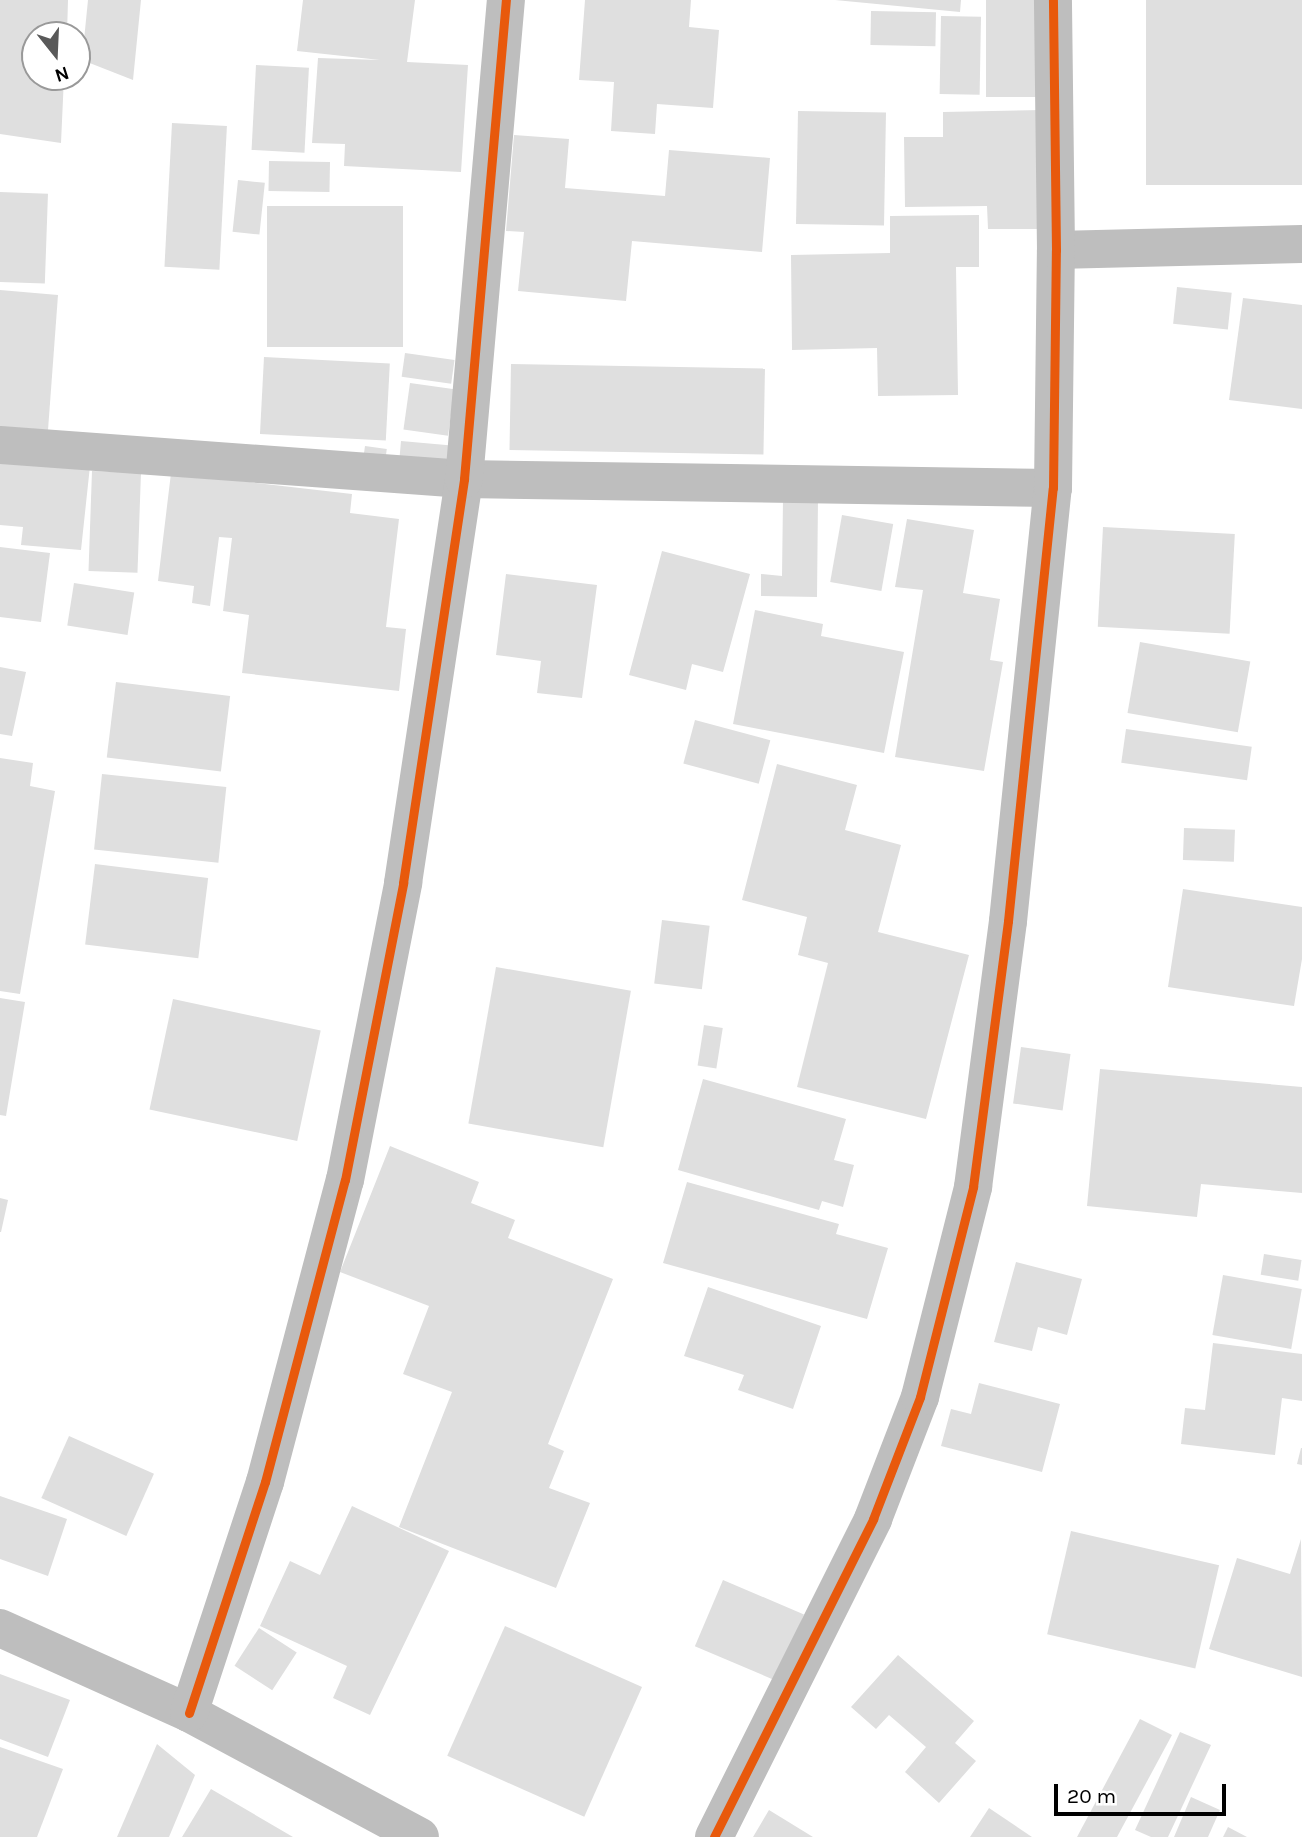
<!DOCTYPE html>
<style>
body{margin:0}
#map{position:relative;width:1302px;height:1837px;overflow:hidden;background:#fff;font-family:Karla,sans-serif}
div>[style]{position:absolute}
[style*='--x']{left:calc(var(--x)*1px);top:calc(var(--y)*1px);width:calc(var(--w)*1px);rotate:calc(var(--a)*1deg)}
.building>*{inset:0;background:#dfdfdf;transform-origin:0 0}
.street>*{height:38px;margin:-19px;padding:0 19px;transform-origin:19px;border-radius:19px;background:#bebebe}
.cycleway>*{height:9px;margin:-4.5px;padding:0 4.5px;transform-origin:4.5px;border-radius:4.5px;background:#e8590c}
span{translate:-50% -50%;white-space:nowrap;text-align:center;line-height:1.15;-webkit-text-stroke:7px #fff;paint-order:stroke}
.north{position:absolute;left:21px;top:21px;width:70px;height:70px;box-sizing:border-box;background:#fff;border:2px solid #999;border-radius:50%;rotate:162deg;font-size:19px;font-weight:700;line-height:28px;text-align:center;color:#000}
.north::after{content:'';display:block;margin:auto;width:24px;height:32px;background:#595959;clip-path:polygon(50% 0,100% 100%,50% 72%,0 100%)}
.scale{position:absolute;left:1054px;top:1784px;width:172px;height:32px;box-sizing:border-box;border:4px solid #000;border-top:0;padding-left:9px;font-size:21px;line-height:24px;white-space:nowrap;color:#000;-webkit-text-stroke:5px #fff;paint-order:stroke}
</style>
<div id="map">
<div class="building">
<div style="clip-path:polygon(0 0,68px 0,67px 35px,35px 35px,35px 77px,64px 77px,61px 143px,0 134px)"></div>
<div style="clip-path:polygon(88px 0,141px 0,133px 80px,82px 60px)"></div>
<div style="clip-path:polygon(303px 0,415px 0,407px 62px,468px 65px,461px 172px,344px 166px,345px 144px,312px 143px,318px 58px,380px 60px,297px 51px)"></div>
<div style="clip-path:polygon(585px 0,691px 0,689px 27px,719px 30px,713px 108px,657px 104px,655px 134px,611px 131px,614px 82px,579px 80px)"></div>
<div style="clip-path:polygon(835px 0,961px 0,960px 12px)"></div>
<div style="left:986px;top:0;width:57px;height:97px"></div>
<div style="left:1146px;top:0;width:156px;height:185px"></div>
<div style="left:871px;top:11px;width:65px;height:34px;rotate:1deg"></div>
<div style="left:941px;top:16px;width:40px;height:78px;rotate:1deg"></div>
<div style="left:256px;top:65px;width:53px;height:85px;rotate:3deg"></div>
<div style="clip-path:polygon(1042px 110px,1044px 229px,988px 229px,987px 206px,905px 207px,904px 137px,943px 137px,943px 112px)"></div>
<div style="left:798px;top:111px;width:88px;height:113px;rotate:1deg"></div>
<div style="left:172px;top:123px;width:55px;height:144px;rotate:3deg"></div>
<div style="clip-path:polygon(514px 135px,569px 139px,565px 188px,665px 196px,669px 150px,770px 158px,762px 252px,632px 241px,626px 301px,518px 291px,524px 232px,506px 231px)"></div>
<div style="left:269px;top:161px;width:61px;height:30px;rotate:1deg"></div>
<div style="left:238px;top:180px;width:27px;height:52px;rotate:6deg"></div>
<div style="left:0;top:192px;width:48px;height:90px;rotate:2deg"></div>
<div style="left:403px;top:206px;width:141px;height:136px;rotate:90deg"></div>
<div style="clip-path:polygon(979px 215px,979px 267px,956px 267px,958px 395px,878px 396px,877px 348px,792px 350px,791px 255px,890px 253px,890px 216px)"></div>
<div style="left:1177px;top:287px;width:55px;height:37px;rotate:6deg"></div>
<div style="clip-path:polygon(0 290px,58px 295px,48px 430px,0 427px)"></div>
<div style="clip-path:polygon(1243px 298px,1302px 305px,1302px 409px,1229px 400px)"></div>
<div style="left:405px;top:353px;width:50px;height:24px;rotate:8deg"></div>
<div style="left:264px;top:357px;width:126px;height:77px;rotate:3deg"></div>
<div style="left:511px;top:364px;width:254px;height:86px;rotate:1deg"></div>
<div style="left:410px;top:383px;width:45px;height:47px;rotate:8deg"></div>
<div style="left:401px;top:441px;width:48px;height:26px;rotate:5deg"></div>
<div style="left:365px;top:446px;width:22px;height:16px;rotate:8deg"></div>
<div style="clip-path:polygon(0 458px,90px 466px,81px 550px,21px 545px,23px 527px,0 525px)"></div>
<div style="left:92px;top:471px;width:49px;height:100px;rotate:2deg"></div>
<div style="clip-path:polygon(171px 473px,352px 494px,350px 513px,399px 519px,386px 627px,406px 629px,399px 691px,242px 673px,249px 615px,223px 611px,232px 538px,219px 537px,210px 606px,192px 603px,194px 586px,158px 581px)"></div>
<div style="clip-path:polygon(783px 499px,818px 499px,817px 597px,761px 596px,761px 574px,782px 576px)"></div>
<div style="left:842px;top:515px;width:52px;height:68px;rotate:10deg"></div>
<div style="clip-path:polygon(907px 519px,974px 530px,963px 593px,1000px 599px,990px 660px,1003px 662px,984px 771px,895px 757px,923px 590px,895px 587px)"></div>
<div style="left:1103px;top:527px;width:132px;height:100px;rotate:3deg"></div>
<div style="clip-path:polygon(0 547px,50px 553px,41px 622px,0 617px)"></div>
<div style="clip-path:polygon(662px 551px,750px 574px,723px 672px,692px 664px,686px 690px,629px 675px)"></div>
<div style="clip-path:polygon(506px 574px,597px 585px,582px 698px,537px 693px,541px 661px,496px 655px)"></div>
<div style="left:74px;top:583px;width:61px;height:43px;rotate:9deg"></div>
<div style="clip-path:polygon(755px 610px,823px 624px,821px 636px,904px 652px,884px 753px,733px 724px)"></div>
<div style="left:1140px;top:642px;width:112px;height:72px;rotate:10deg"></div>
<div style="clip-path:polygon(0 667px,26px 672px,12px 736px,0 734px)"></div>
<div style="left:116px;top:682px;width:115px;height:76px;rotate:7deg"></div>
<div style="left:695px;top:720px;width:78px;height:45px;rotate:15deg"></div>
<div style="left:1126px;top:729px;width:127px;height:34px;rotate:8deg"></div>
<div style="clip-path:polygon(0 758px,33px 763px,30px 786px,55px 791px,20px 994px,0 991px)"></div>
<div style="clip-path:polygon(777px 764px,857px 785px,845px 830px,901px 845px,878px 932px,969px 955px,926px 1119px,797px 1087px,828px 963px,798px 955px,807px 917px,742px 900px)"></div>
<div style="left:102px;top:774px;width:125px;height:76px;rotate:6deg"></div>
<div style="left:1184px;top:828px;width:51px;height:32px;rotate:2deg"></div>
<div style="left:95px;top:864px;width:114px;height:81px;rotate:7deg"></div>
<div style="clip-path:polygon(1183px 889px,1302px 907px,1302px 959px,1294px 1006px,1168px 987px)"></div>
<div style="left:662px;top:920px;width:48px;height:64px;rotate:7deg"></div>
<div style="left:496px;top:967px;width:137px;height:159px;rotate:10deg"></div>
<div style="clip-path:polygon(0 998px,25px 1002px,6px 1116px,0 1115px)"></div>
<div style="left:173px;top:999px;width:151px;height:113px;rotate:12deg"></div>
<div style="left:704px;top:1025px;width:19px;height:41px;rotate:9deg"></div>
<div style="left:1021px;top:1047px;width:50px;height:57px;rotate:8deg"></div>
<div style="clip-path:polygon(1100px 1069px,1302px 1087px,1302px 1193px,1201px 1184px,1197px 1217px,1087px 1206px)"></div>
<div style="clip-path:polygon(703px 1079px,846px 1119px,834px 1160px,854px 1165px,843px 1207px,822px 1201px,819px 1210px,678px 1170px)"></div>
<div style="clip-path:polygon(390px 1146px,479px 1182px,471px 1203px,515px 1220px,508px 1238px,613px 1279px,548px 1444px,564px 1451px,549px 1488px,590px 1503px,556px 1588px,399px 1527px,452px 1392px,403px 1374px,429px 1306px,340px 1272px)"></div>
<div style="clip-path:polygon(687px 1182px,839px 1224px,836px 1234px,888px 1248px,867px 1319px,663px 1263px)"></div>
<div style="clip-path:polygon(0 1198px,8px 1200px,1px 1232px,0 1232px)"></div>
<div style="left:1264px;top:1254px;width:38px;height:21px;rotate:9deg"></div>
<div style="clip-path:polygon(1016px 1262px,1082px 1279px,1067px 1335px,1038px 1327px,1032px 1351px,994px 1342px)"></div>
<div style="left:1223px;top:1275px;width:80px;height:61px;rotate:10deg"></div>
<div style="clip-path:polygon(708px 1287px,821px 1326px,793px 1409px,738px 1390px,744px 1375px,684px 1356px)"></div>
<div style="clip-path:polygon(1213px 1343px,1302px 1354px,1302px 1401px,1282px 1398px,1275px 1455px,1181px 1444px,1185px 1408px,1205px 1410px)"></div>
<div style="clip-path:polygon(979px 1383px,1060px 1404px,1042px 1472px,941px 1446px,951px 1409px,971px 1414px)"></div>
<div style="left:69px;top:1436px;width:93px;height:68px;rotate:24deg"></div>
<div style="clip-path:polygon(1301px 1448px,1302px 1448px,1302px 1465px,1297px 1464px)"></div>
<div style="clip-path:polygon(0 1496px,67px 1519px,48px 1576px,0 1559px)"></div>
<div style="clip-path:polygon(352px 1506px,449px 1551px,370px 1715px,333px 1698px,347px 1666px,260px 1626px,290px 1561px,320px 1575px)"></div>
<div style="left:1071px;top:1531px;width:152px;height:106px;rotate:13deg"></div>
<div style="clip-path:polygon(1301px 1539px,1302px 1677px,1209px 1649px,1237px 1558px,1290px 1574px)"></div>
<div style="left:723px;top:1580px;width:88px;height:72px;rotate:23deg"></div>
<div style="left:505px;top:1626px;width:150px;height:142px;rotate:24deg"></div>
<div style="left:259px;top:1628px;width:45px;height:45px;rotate:33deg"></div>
<div style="clip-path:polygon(898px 1655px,974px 1721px,955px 1743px,976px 1761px,939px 1803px,905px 1772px,926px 1747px,889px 1715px,876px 1729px,851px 1707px)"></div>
<div style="clip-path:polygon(0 1674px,70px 1700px,48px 1757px,0 1739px)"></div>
<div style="clip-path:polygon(1140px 1719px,1172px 1735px,1117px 1837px,1077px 1837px)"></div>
<div style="clip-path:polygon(1180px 1732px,1211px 1745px,1168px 1837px,1151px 1837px,1135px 1830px)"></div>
<div style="clip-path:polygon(157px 1744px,195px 1775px,169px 1837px,117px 1837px)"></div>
<div style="clip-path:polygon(0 1747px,63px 1769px,37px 1837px,0 1837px)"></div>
<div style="clip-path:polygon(211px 1789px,293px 1837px,182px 1837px)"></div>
<div style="clip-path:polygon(1191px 1797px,1220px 1810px,1208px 1837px,1174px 1837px)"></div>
<div style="clip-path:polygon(989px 1808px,1032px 1837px,970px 1837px)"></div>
<div style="clip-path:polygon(769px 1810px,813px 1837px,753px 1837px)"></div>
<div style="clip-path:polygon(1228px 1827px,1247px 1837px,1223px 1837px)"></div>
</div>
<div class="street">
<div style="--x:1056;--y:250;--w:246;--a:-1.4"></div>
<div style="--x:0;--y:445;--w:465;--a:4.2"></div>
<div style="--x:464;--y:479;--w:589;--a:0.88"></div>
<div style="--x:0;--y:1628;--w:207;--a:24.2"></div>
<div style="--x:189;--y:1713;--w:262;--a:28.2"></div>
<div style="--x:189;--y:1713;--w:243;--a:-71.8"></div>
<div style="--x:265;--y:1482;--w:312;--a:-75.2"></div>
<div style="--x:345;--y:1180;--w:303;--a:-78.9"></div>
<div style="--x:403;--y:883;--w:409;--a:-81.4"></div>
<div style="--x:464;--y:479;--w:481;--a:-85"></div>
<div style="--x:714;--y:1837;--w:356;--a:-63.4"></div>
<div style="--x:873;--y:1519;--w:131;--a:-68.9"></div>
<div style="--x:920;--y:1397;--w:217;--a:-75.8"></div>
<div style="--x:973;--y:1187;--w:268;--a:-82.5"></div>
<div style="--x:1008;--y:921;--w:435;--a:-84.1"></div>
<div style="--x:1053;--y:488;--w:238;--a:-89.3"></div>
<div style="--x:1056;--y:250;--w:250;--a:-90.7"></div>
</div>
<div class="cycleway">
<div style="--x:189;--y:1713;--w:243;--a:-71.8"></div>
<div style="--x:265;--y:1482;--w:312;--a:-75.2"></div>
<div style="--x:345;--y:1180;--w:303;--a:-78.9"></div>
<div style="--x:403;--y:883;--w:409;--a:-81.4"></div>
<div style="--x:464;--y:479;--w:481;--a:-85"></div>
<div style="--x:714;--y:1837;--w:356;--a:-63.4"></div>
<div style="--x:873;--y:1519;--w:131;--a:-68.9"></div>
<div style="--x:920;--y:1397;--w:217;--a:-75.8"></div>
<div style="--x:973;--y:1187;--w:268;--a:-82.5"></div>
<div style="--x:1008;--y:921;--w:435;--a:-84.1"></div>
<div style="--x:1053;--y:488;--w:238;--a:-89.3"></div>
<div style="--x:1056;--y:250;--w:250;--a:-90.7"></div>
</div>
<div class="north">N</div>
<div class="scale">20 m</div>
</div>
